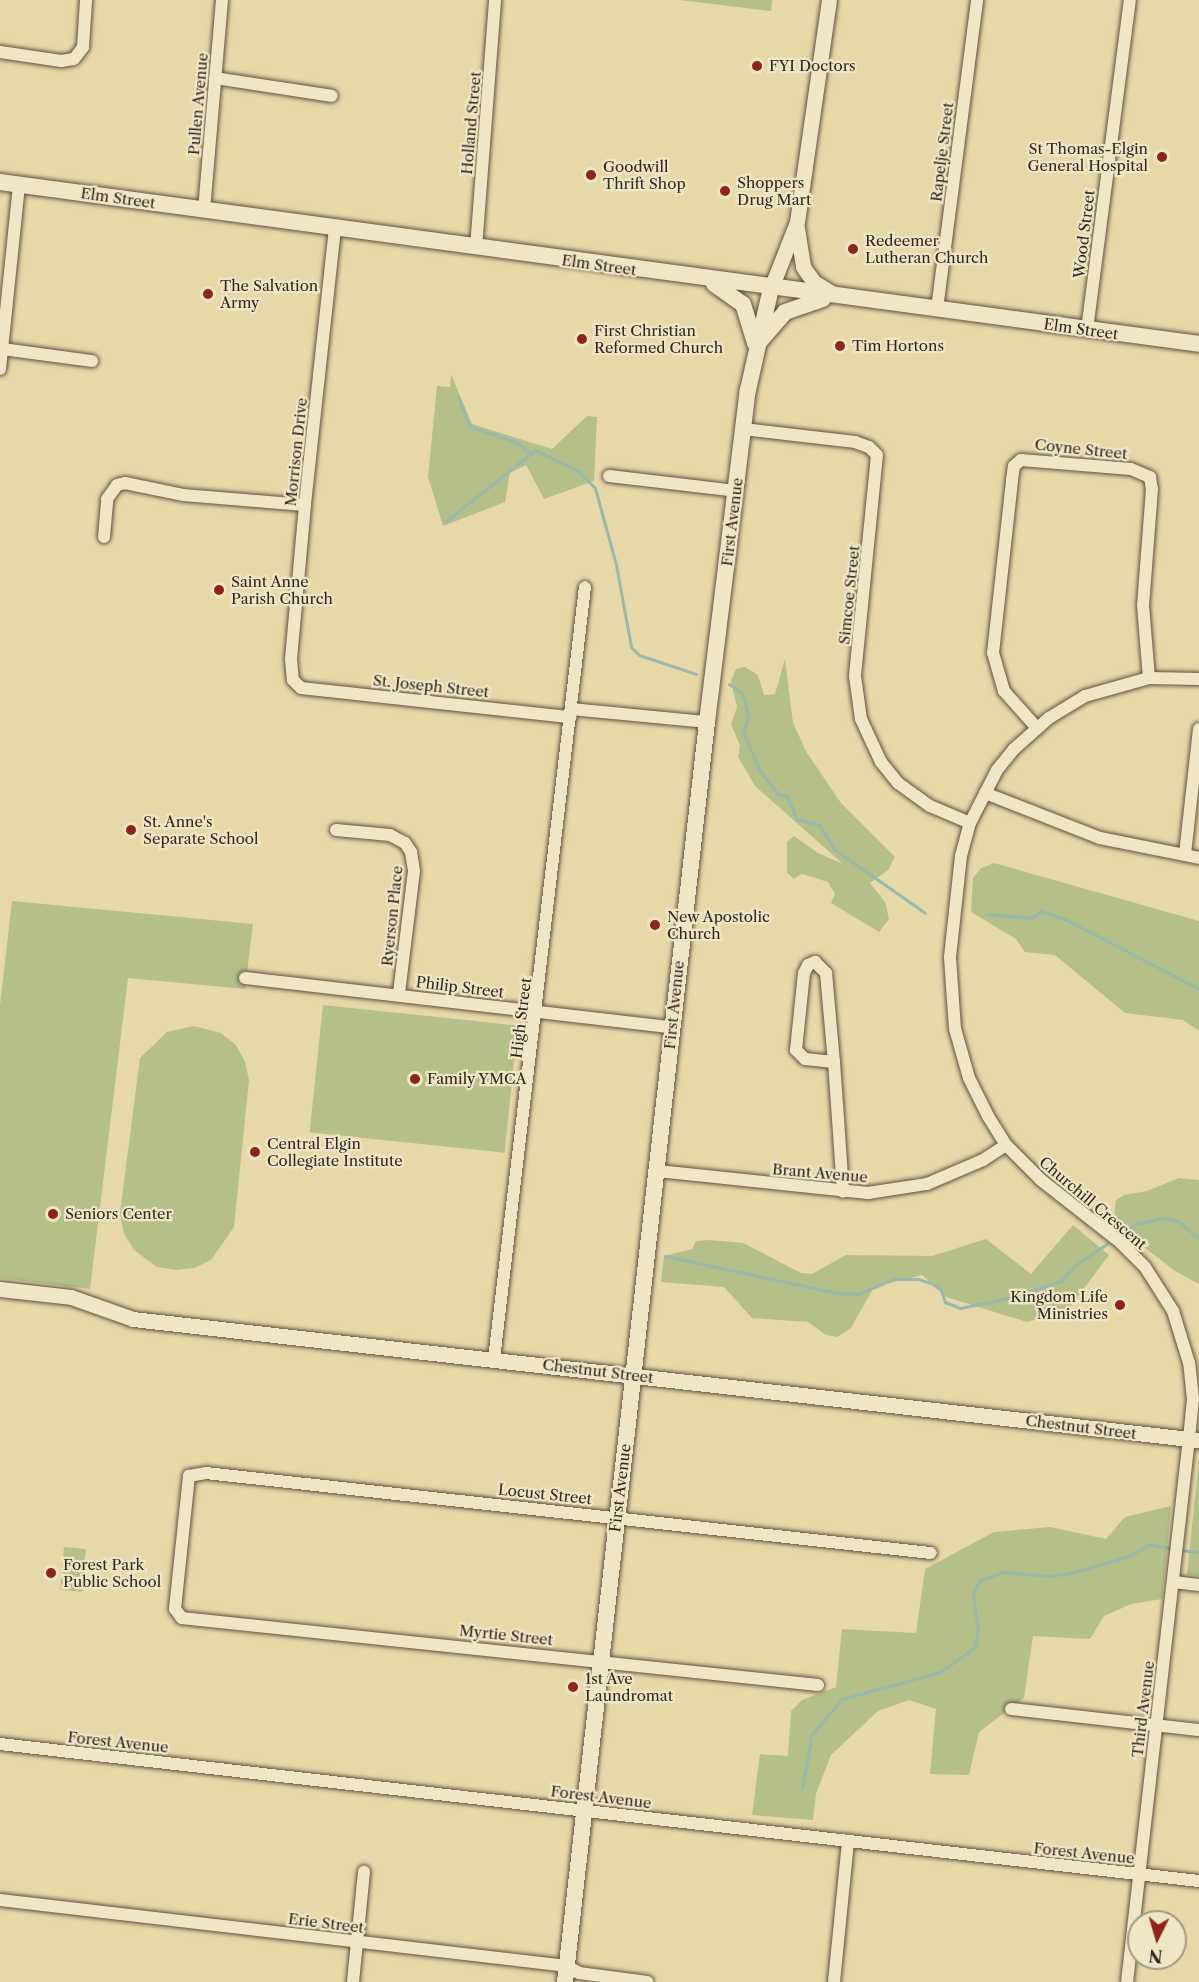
<!DOCTYPE html>
<style>
body{margin:0}
#map{position:relative;width:1199px;height:1982px;overflow:hidden;background:#e7d8a8;font-family:"Libre Caslon Text",serif}
div>[style]{position:absolute}
[style*='--x']{left:calc(var(--x)*1px);top:calc(var(--y)*1px);width:calc(var(--w)*1px);rotate:calc(var(--a)*1deg)}
.green>*{inset:0;background:#b5bf88;transform-origin:0 0}
.stream>*{height:3px;margin:-1.5px;padding:0 1.5px;transform-origin:1.5px;border-radius:1.5px;background:#97b9ae}
.roads{filter:drop-shadow(0 0 2px #5f5340) drop-shadow(0 0 2px #5f5340)}
.minor>*{height:12px;margin:-6px;padding:0 6px;transform-origin:6px;border-radius:6px;background:#efe6c6}
.tertiary>*{height:15px;margin:-7.5px;padding:0 7.5px;transform-origin:7.5px;border-radius:7.5px;background:#efe6c6}
.secondary>*{height:16px;margin:-8px;padding:0 8px;transform-origin:8px;border-radius:8px;background:#efe6c6}
.dots>*{width:16px;height:16px;translate:-50% -50%;box-sizing:border-box;border:3px solid #efe6c6;border-radius:50%}
span{translate:-50% -50%;white-space:nowrap;text-align:center;line-height:1.15;-webkit-text-stroke:4.5px #efe6c6;paint-order:stroke}
.poi-label{font-size:15px;color:#32271e}
.left{translate:0 -50%;text-align:left}
.right{translate:-100% -50%;text-align:right}
.street-label{font-size:15px;color:#32271e}
.north{position:absolute;left:1127px;top:1910px;width:60px;height:60px;box-sizing:border-box;background:#efe6c6;border:2px solid #a39a83;border-radius:50%;rotate:185deg;font-size:16px;font-weight:700;line-height:24px;text-align:center;color:#32271e}
.north::after{content:'';display:block;margin:auto;width:21px;height:27px;background:#8f2418;clip-path:polygon(50% 0,100% 100%,50% 72%,0 100%)}
</style>
<div id="map">
<div class="green">
<div style="clip-path:polygon(680px 0,772px 0,771px 11px)"></div>
<div style="clip-path:polygon(451px 374px,472px 424px,552px 449px,587px 416px,597px 417px,594px 481px,544px 499px,526px 465px,510px 473px,505px 502px,443px 526px,428px 477px,437px 386px,450px 387px)"></div>
<div style="clip-path:polygon(785px 659px,793px 723px,807px 753px,841px 803px,895px 857px,888px 870px,870px 883px,885px 902px,889px 919px,879px 932px,831px 903px,835px 894px,828px 882px,802px 874px,794px 879px,787px 873px,787px 842px,794px 836px,818px 853px,843px 864px,755px 786px,738px 757px,740px 746px,731px 724px,737px 707px,731px 681px,736px 669px,745px 667px,758px 675px,764px 695px,775px 694px)"></div>
<div style="clip-path:polygon(994px 863px,1199px 921px,1199px 1031px,1183px 1020px,1125px 1013px,1055px 955px,1025px 952px,1016px 939px,971px 912px,973px 878px,981px 868px)"></div>
<div style="clip-path:polygon(12px 901px,253px 924px,245px 989px,128px 978px,90px 1289px,0 1278px,0 1005px)"></div>
<div style="left:323px;top:1005px;width:196px;height:128px;rotate:6deg"></div>
<div style="clip-path:polygon(194px 1026px,221px 1033px,236px 1045px,245px 1062px,249px 1080px,234px 1227px,211px 1260px,194px 1268px,176px 1270px,157px 1267px,134px 1250px,124px 1234px,120px 1213px,140px 1058px,167px 1032px)"></div>
<div style="clip-path:polygon(1179px 1178px,1199px 1180px,1199px 1284px,1175px 1271px,1113px 1223px,1116px 1200px,1124px 1195px,1147px 1191px)"></div>
<div style="clip-path:polygon(1073px 1225px,1109px 1255px,1068px 1310px,1027px 1322px,946px 1297px,922px 1275px,874px 1287px,851px 1328px,837px 1337px,826px 1335px,808px 1322px,752px 1318px,724px 1287px,661px 1282px,664px 1256px,692px 1249px,696px 1241px,710px 1240px,743px 1243px,801px 1273px,812px 1274px,846px 1255px,932px 1256px,986px 1239px,1031px 1274px)"></div>
<div style="clip-path:polygon(1199px 1461px,1199px 1576px,1187px 1574px)"></div>
<div style="clip-path:polygon(1171px 1506px,1162px 1599px,1131px 1604px,1104px 1616px,1090px 1639px,1033px 1636px,1024px 1698px,979px 1732px,969px 1775px,930px 1774px,936px 1709px,909px 1700px,878px 1711px,831px 1755px,816px 1794px,813px 1820px,752px 1815px,760px 1754px,788px 1756px,791px 1711px,802px 1700px,836px 1687px,842px 1629px,916px 1633px,925px 1569px,994px 1532px,1050px 1527px,1106px 1539px,1125px 1517px)"></div>
<div style="left:64px;top:1547px;width:22px;height:43px;rotate:5deg"></div>
</div>
<div class="stream">
<div style="--x:458;--y:397;--w:31;--a:69"></div>
<div style="--x:469;--y:426;--w:50;--a:18.8"></div>
<div style="--x:516;--y:442;--w:16;--a:38"></div>
<div style="--x:446;--y:521;--w:114;--a:-38.6"></div>
<div style="--x:535;--y:450;--w:48;--a:26"></div>
<div style="--x:578;--y:471;--w:24;--a:45"></div>
<div style="--x:595;--y:488;--w:80;--a:74.7"></div>
<div style="--x:616;--y:565;--w:83;--a:79.6"></div>
<div style="--x:631;--y:647;--w:11;--a:45"></div>
<div style="--x:639;--y:655;--w:60;--a:18.4"></div>
<div style="--x:729;--y:684;--w:14;--a:34"></div>
<div style="--x:741;--y:692;--w:10;--a:66"></div>
<div style="--x:745;--y:701;--w:17;--a:80"></div>
<div style="--x:748;--y:718;--w:15;--a:110"></div>
<div style="--x:743;--y:732;--w:43;--a:66.4"></div>
<div style="--x:760;--y:771;--w:29;--a:52"></div>
<div style="--x:778;--y:794;--w:9;--a:13"></div>
<div style="--x:787;--y:796;--w:25;--a:67"></div>
<div style="--x:797;--y:819;--w:23;--a:15"></div>
<div style="--x:819;--y:825;--w:28;--a:58"></div>
<div style="--x:834;--y:849;--w:111;--a:35.1"></div>
<div style="--x:986;--y:914;--w:45;--a:5.1"></div>
<div style="--x:1031;--y:918;--w:12;--a:-35"></div>
<div style="--x:1041;--y:911;--w:28;--a:19"></div>
<div style="--x:1067;--y:920;--w:149;--a:27.6"></div>
<div style="--x:1127;--y:1230;--w:11;--a:-34"></div>
<div style="--x:1136;--y:1224;--w:27;--a:-13"></div>
<div style="--x:1162;--y:1218;--w:16;--a:11"></div>
<div style="--x:1178;--y:1221;--w:27;--a:39"></div>
<div style="--x:665;--y:1256;--w:177;--a:12.1"></div>
<div style="--x:838;--y:1293;--w:20;--a:3"></div>
<div style="--x:858;--y:1294;--w:38;--a:-23"></div>
<div style="--x:893;--y:1279;--w:25;--a:0"></div>
<div style="--x:918;--y:1279;--w:16;--a:18"></div>
<div style="--x:933;--y:1284;--w:10;--a:37"></div>
<div style="--x:941;--y:1290;--w:13;--a:72"></div>
<div style="--x:945;--y:1302;--w:16;--a:22"></div>
<div style="--x:960;--y:1308;--w:54;--a:-11.7"></div>
<div style="--x:1013;--y:1297;--w:51;--a:-18.4"></div>
<div style="--x:1061;--y:1281;--w:23;--a:-47"></div>
<div style="--x:1077;--y:1264;--w:37;--a:-34"></div>
<div style="--x:1180;--y:1550;--w:19;--a:6"></div>
<div style="--x:802;--y:1788;--w:55;--a:-79.5"></div>
<div style="--x:812;--y:1734;--w:46;--a:-49.4"></div>
<div style="--x:842;--y:1699;--w:102;--a:-15.4"></div>
<div style="--x:940;--y:1672;--w:43;--a:-35.5"></div>
<div style="--x:975;--y:1647;--w:17;--a:-80"></div>
<div style="--x:978;--y:1630;--w:37;--a:-98"></div>
<div style="--x:973;--y:1593;--w:13;--a:-63"></div>
<div style="--x:979;--y:1581;--w:26;--a:-21"></div>
<div style="--x:1003;--y:1572;--w:47;--a:4.9"></div>
<div style="--x:1050;--y:1576;--w:25;--a:-9"></div>
<div style="--x:1075;--y:1572;--w:59;--a:-16.9"></div>
<div style="--x:1131;--y:1555;--w:22;--a:-30"></div>
<div style="--x:1150;--y:1544;--w:25;--a:12"></div>
</div>
<div class="roads">
<div class="minor">
<div style="--x:0;--y:52;--w:62;--a:8.4"></div>
<div style="--x:61;--y:61;--w:13;--a:-9"></div>
<div style="--x:74;--y:59;--w:15;--a:-53"></div>
<div style="--x:83;--y:47;--w:47;--a:-86.3"></div>
<div style="--x:215;--y:78;--w:118;--a:8.7"></div>
<div style="--x:204;--y:210;--w:211;--a:-85.1"></div>
<div style="--x:335;--y:228;--w:279;--a:96.2"></div>
<div style="--x:305;--y:505;--w:155;--a:95.2"></div>
<div style="--x:291;--y:659;--w:21;--a:85"></div>
<div style="--x:293;--y:680;--w:11;--a:45"></div>
<div style="--x:301;--y:688;--w:271;--a:6.2"></div>
<div style="--x:476;--y:248;--w:249;--a:-85.6"></div>
<div style="--x:937;--y:309;--w:312;--a:-82.6"></div>
<div style="--x:1087;--y:330;--w:333;--a:-82.6"></div>
<div style="--x:3;--y:349;--w:90;--a:7.7"></div>
<div style="--x:0;--y:369;--w:185;--a:-84.1"></div>
<div style="--x:743;--y:429;--w:113;--a:6.6"></div>
<div style="--x:855;--y:442;--w:15;--a:20"></div>
<div style="--x:869;--y:447;--w:11;--a:45"></div>
<div style="--x:877;--y:455;--w:222;--a:95.7"></div>
<div style="--x:855;--y:676;--w:43;--a:82.1"></div>
<div style="--x:861;--y:719;--w:47;--a:65.1"></div>
<div style="--x:881;--y:762;--w:27;--a:51"></div>
<div style="--x:898;--y:783;--w:39;--a:36"></div>
<div style="--x:930;--y:806;--w:43;--a:23"></div>
<div style="--x:609;--y:476;--w:128;--a:6.7"></div>
<div style="--x:104;--y:537;--w:38;--a:-85"></div>
<div style="--x:107;--y:499;--w:17;--a:-54"></div>
<div style="--x:117;--y:485;--w:8;--a:-14"></div>
<div style="--x:125;--y:483;--w:59;--a:11.7"></div>
<div style="--x:183;--y:495;--w:122;--a:4.7"></div>
<div style="--x:571;--y:709;--w:137;--a:5.5"></div>
<div style="--x:1037;--y:728;--w:50;--a:-131.7"></div>
<div style="--x:1004;--y:691;--w:40;--a:-106"></div>
<div style="--x:993;--y:653;--w:174;--a:-83.7"></div>
<div style="--x:1012;--y:480;--w:14;--a:-82"></div>
<div style="--x:1014;--y:466;--w:9;--a:-41"></div>
<div style="--x:1021;--y:460;--w:110;--a:4.7"></div>
<div style="--x:1131;--y:469;--w:21;--a:23"></div>
<div style="--x:1150;--y:477;--w:12;--a:81"></div>
<div style="--x:1152;--y:489;--w:116;--a:94.4"></div>
<div style="--x:1143;--y:605;--w:73;--a:85.3"></div>
<div style="--x:985;--y:793;--w:123;--a:21.4"></div>
<div style="--x:1100;--y:838;--w:101;--a:11.4"></div>
<div style="--x:336;--y:830;--w:54;--a:5.3"></div>
<div style="--x:390;--y:835;--w:17;--a:28"></div>
<div style="--x:405;--y:843;--w:11;--a:56"></div>
<div style="--x:411;--y:852;--w:19;--a:81"></div>
<div style="--x:414;--y:871;--w:124;--a:97"></div>
<div style="--x:1185;--y:854;--w:126;--a:-83.6"></div>
<div style="--x:245;--y:978;--w:429;--a:6.6"></div>
<div style="--x:834;--y:1062;--w:29;--a:-174"></div>
<div style="--x:805;--y:1059;--w:13;--a:-135"></div>
<div style="--x:796;--y:1050;--w:77;--a:-84.1"></div>
<div style="--x:804;--y:973;--w:9;--a:-63"></div>
<div style="--x:808;--y:965;--w:8;--a:-23"></div>
<div style="--x:815;--y:962;--w:16;--a:45"></div>
<div style="--x:826;--y:973;--w:89;--a:84.9"></div>
<div style="--x:834;--y:1062;--w:130;--a:86"></div>
<div style="--x:658;--y:1171;--w:211;--a:6"></div>
<div style="--x:868;--y:1193;--w:60;--a:-8.7"></div>
<div style="--x:927;--y:1184;--w:61;--a:-23.2"></div>
<div style="--x:983;--y:1160;--w:27;--a:-33"></div>
<div style="--x:494;--y:1359;--w:777;--a:-83.28"></div>
<div style="--x:1174;--y:1582;--w:25;--a:7"></div>
<div style="--x:818;--y:1685;--w:640;--a:-173.99"></div>
<div style="--x:182;--y:1618;--w:11;--a:-128"></div>
<div style="--x:175;--y:1609;--w:134;--a:-84"></div>
<div style="--x:189;--y:1476;--w:17;--a:-10"></div>
<div style="--x:206;--y:1473;--w:729;--a:6.3"></div>
<div style="--x:1011;--y:1709;--w:189;--a:6.4"></div>
<div style="--x:0;--y:1744;--w:1207;--a:6.52"></div>
<div style="--x:0;--y:1900;--w:571;--a:6.64"></div>
<div style="--x:567;--y:1966;--w:14;--a:30"></div>
<div style="--x:579;--y:1973;--w:69;--a:7.5"></div>
<div style="--x:353;--y:1982;--w:111;--a:-84.3"></div>
<div style="--x:834;--y:1982;--w:142;--a:-84.3"></div>
<div style="--x:1127;--y:1982;--w:547;--a:-83.49"></div>
<div style="--x:1189;--y:1439;--w:40;--a:-84.3"></div>
<div style="--x:1193;--y:1399;--w:36;--a:-96"></div>
<div style="--x:1189;--y:1363;--w:54;--a:-107.1"></div>
<div style="--x:1173;--y:1311;--w:52;--a:-122.5"></div>
<div style="--x:1145;--y:1267;--w:35;--a:-135"></div>
<div style="--x:1120;--y:1242;--w:100;--a:-141.9"></div>
<div style="--x:1041;--y:1180;--w:49;--a:-135"></div>
<div style="--x:1006;--y:1145;--w:34;--a:-122"></div>
<div style="--x:988;--y:1116;--w:42;--a:-116.6"></div>
<div style="--x:969;--y:1078;--w:51;--a:-105.9"></div>
<div style="--x:955;--y:1029;--w:72;--a:-94"></div>
<div style="--x:950;--y:957;--w:102;--a:-83.8"></div>
<div style="--x:961;--y:856;--w:34;--a:-75"></div>
<div style="--x:970;--y:823;--w:59;--a:-63"></div>
<div style="--x:997;--y:770;--w:27;--a:-51"></div>
<div style="--x:1014;--y:749;--w:47;--a:-41.5"></div>
<div style="--x:1049;--y:718;--w:42;--a:-31.4"></div>
<div style="--x:1085;--y:696;--w:66;--a:-15.7"></div>
<div style="--x:1149;--y:678;--w:50;--a:1.1"></div>
</div>
<div class="tertiary">
<div style="--x:797;--y:228;--w:39;--a:81"></div>
<div style="--x:803;--y:267;--w:19;--a:54"></div>
<div style="--x:814;--y:282;--w:22;--a:32"></div>
<div style="--x:771;--y:288;--w:71;--a:-68.5"></div>
<div style="--x:797;--y:222;--w:224;--a:-81.8"></div>
<div style="--x:0;--y:1289;--w:71;--a:6.4"></div>
<div style="--x:71;--y:1297;--w:66;--a:19.5"></div>
<div style="--x:133;--y:1319;--w:1073;--a:6.48"></div>
</div>
<div class="secondary">
<div style="--x:0;--y:182;--w:1210;--a:7.69"></div>
<div style="--x:714;--y:284;--w:35;--a:35"></div>
<div style="--x:743;--y:304;--w:41;--a:72.9"></div>
<div style="--x:760;--y:341;--w:38;--a:-49"></div>
<div style="--x:785;--y:312;--w:40;--a:-18.9"></div>
<div style="--x:565;--y:1982;--w:1268;--a:-83.57"></div>
<div style="--x:707;--y:722;--w:335;--a:-83"></div>
<div style="--x:748;--y:390;--w:105;--a:-77.3"></div>
</div>
</div>
<div class="dots">
<div style="left:757px;top:66px;background:#8f2418"></div>
<div style="left:1162px;top:157px;background:#8f2418"></div>
<div style="left:591px;top:175px;background:#8f2418"></div>
<div style="left:725px;top:191px;background:#8f2418"></div>
<div style="left:853px;top:249px;background:#8f2418"></div>
<div style="left:208px;top:294px;background:#8f2418"></div>
<div style="left:582px;top:339px;background:#8f2418"></div>
<div style="left:840px;top:346px;background:#8f2418"></div>
<div style="left:219px;top:590px;background:#8f2418"></div>
<div style="left:131px;top:830px;background:#8f2418"></div>
<div style="left:655px;top:925px;background:#8f2418"></div>
<div style="left:415px;top:1079px;background:#8f2418"></div>
<div style="left:255px;top:1152px;background:#8f2418"></div>
<div style="left:53px;top:1214px;background:#8f2418"></div>
<div style="left:1120px;top:1305px;background:#8f2418"></div>
<div style="left:51px;top:1573px;background:#8f2418"></div>
<div style="left:573px;top:1687px;background:#8f2418"></div>
</div>
<div class="poi-label">
<span class="left" style="left:769px;top:66px">FYI Doctors</span>
<span class="right" style="left:1148px;top:157px">St Thomas-Elgin<br>General Hospital</span>
<span class="left" style="left:603px;top:175px">Goodwill<br>Thrift Shop</span>
<span class="left" style="left:737px;top:191px">Shoppers<br>Drug Mart</span>
<span class="left" style="left:865px;top:249px">Redeemer<br>Lutheran Church</span>
<span class="left" style="left:220px;top:294px">The Salvation<br>Army</span>
<span class="left" style="left:594px;top:339px">First Christian<br>Reformed Church</span>
<span class="left" style="left:852px;top:346px">Tim Hortons</span>
<span class="left" style="left:231px;top:590px">Saint Anne<br>Parish Church</span>
<span class="left" style="left:143px;top:830px">St. Anne's<br>Separate School</span>
<span class="left" style="left:667px;top:925px">New Apostolic<br>Church</span>
<span class="left" style="left:427px;top:1079px">Family YMCA</span>
<span class="left" style="left:267px;top:1152px">Central Elgin<br>Collegiate Institute</span>
<span class="left" style="left:65px;top:1214px">Seniors Center</span>
<span class="right" style="left:1108px;top:1305px">Kingdom Life<br>Ministries</span>
<span class="left" style="left:63px;top:1573px">Forest Park<br>Public School</span>
<span class="left" style="left:585px;top:1687px">1st Ave<br>Laundromat</span>
</div>
<div class="street-label">
<span style="left:198px;top:104px;rotate:-85deg">Pullen Avenue</span>
<span style="left:471px;top:123px;rotate:-85deg">Holland Street</span>
<span style="left:942px;top:152px;rotate:-83deg">Rapelje Street</span>
<span style="left:118px;top:198px;rotate:8deg">Elm Street</span>
<span style="left:1084px;top:234px;rotate:-83deg">Wood Street</span>
<span style="left:599px;top:265px;rotate:8deg">Elm Street</span>
<span style="left:1081px;top:329px;rotate:8deg">Elm Street</span>
<span style="left:1081px;top:449px;rotate:6deg">Coyne Street</span>
<span style="left:296px;top:452px;rotate:-84deg">Morrison Drive</span>
<span style="left:732px;top:522px;rotate:-83deg">First Avenue</span>
<span style="left:849px;top:595px;rotate:-84deg">Simcoe Street</span>
<span style="left:431px;top:686px;rotate:6deg">St. Joseph Street</span>
<span style="left:392px;top:916px;rotate:-84deg">Ryerson Place</span>
<span style="left:460px;top:987px;rotate:7deg">Philip Street</span>
<span style="left:674px;top:1005px;rotate:-84deg">First Avenue</span>
<span style="left:521px;top:1018px;rotate:-83deg">High Street</span>
<span style="left:820px;top:1173px;rotate:5deg">Brant Avenue</span>
<span style="left:1093px;top:1203px;rotate:40deg">Churchill Crescent</span>
<span style="left:598px;top:1371px;rotate:7deg">Chestnut Street</span>
<span style="left:1081px;top:1427px;rotate:7deg">Chestnut Street</span>
<span style="left:620px;top:1488px;rotate:-83deg">First Avenue</span>
<span style="left:545px;top:1494px;rotate:6deg">Locust Street</span>
<span style="left:506px;top:1635px;rotate:6deg">Myrtie Street</span>
<span style="left:1143px;top:1709px;rotate:-83deg">Third Avenue</span>
<span style="left:118px;top:1742px;rotate:6deg">Forest Avenue</span>
<span style="left:601px;top:1797px;rotate:7deg">Forest Avenue</span>
<span style="left:1084px;top:1853px;rotate:6deg">Forest Avenue</span>
<span style="left:326px;top:1923px;rotate:7deg">Erie Street</span>
</div>
<div class="north">N</div>
</div>
